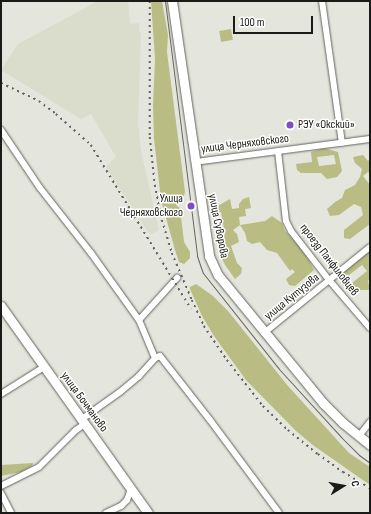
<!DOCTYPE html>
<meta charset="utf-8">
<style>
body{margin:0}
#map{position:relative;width:371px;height:514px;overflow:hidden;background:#e4e5dd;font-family:"Sofia Sans Condensed",sans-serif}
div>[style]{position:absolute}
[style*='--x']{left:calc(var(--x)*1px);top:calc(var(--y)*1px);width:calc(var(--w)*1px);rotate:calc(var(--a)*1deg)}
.built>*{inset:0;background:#dadccc}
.green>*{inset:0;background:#b9bd83;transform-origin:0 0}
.roads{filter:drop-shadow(0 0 1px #63645d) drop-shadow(0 0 1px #63645d)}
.street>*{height:6px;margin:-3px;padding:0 3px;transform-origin:3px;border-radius:3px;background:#fff}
.secondary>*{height:9px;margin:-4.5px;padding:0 4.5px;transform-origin:4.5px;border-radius:4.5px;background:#fff}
.tram>*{height:1px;margin:-0.5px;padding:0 0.5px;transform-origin:0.5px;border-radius:0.5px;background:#63645f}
.rail>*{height:1.5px;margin-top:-0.75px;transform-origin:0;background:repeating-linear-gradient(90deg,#63645f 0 2px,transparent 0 6px)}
.dots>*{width:11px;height:11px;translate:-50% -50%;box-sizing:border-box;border:2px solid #fffffe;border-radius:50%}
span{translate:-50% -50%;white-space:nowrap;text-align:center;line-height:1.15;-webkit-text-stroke:3px #fffffe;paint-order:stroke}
.poi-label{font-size:12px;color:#1a1b18}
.left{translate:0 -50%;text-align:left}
.right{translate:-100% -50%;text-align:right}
.street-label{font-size:12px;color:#1a1b18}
.frame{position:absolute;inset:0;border:2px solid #1a1b18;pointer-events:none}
.north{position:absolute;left:323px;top:466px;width:40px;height:40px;-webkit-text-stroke:3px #fffffe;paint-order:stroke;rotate:79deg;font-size:11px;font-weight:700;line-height:16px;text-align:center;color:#1a1b18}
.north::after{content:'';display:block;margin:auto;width:14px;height:18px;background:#1a1b18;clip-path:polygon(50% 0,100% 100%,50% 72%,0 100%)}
.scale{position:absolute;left:233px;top:16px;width:80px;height:18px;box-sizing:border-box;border:2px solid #1a1b18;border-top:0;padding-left:5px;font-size:12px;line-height:14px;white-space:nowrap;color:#1a1b18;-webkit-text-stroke:3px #fffffe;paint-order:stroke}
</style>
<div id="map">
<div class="built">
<div style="clip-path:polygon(98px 1px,128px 1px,130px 24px,139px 23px,139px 32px,141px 32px,138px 123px,141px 151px,159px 230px,150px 235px,106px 167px,116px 157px,91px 114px,81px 119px,1px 70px,18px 44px)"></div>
</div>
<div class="green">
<div style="clip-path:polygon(151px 1px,162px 1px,168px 35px,167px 52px,185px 192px,184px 196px,175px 196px,177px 206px,180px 208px,184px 242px,190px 252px,190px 258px,184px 264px,179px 262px,175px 250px,161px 200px,154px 139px,153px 105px,155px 59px)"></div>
<div style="left:231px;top:29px;width:11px;height:12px;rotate:80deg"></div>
<div style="clip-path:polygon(evenodd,324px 148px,338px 152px,342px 171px,337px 177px,327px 179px,321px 173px,301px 173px,297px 170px,296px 164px,312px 162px,311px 152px,324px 148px,334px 155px,336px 164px,319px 166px,317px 157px,334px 155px)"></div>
<div style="clip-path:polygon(363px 155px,368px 161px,370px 159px,370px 174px,368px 172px,363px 176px,370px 185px,370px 224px,350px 239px,344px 238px,344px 230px,363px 215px,361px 207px,354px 204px,339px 215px,330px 216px,327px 209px,335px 202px,342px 198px,345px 190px,355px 185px,360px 177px,362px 169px,355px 163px,353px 157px)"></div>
<div style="clip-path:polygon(249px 197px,251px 208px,245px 209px,246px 216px,239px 217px,240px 225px,265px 221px,272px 216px,282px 223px,285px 231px,300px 247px,310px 262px,314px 270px,295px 286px,289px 285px,286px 279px,295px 272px,292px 269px,290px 271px,277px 253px,267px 250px,260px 242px,252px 244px,247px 241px,245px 233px,240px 225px,233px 230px,237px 234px,239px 242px,231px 246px,237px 263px,242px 268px,241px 274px,235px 279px,225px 265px,220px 254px,217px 237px,225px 235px,221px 212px,213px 213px,214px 208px,230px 199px,232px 209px,239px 208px,239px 204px,243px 199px)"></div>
<div style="clip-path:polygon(370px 251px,370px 279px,368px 281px,370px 290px,355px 290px,352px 283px,367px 271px,362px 265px,349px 275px,341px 274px)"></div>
<div style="clip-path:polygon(196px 284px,213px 296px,228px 311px,288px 386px,349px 453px,370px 467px,370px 485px,314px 446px,296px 431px,246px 380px,214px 336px,202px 316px,190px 289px,190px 287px)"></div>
<div style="clip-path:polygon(33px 463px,32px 466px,21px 472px,1px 476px,1px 465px)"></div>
</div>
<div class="roads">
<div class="street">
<div style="--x:322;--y:1;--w:143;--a:82"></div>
<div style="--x:1;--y:130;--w:70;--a:56.1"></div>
<div style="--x:40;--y:188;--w:83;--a:51.9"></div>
<div style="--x:91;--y:253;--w:82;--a:54.4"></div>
<div style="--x:278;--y:151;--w:70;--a:83.5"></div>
<div style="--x:286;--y:221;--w:11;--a:63"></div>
<div style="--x:291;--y:231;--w:62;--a:52.2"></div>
<div style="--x:329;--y:280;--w:63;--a:49.5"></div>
<div style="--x:195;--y:162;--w:177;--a:-7.5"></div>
<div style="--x:264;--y:333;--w:136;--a:-39.1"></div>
<div style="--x:155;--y:358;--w:5;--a:-22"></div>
<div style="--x:160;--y:356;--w:81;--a:52"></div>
<div style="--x:210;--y:420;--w:116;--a:53.4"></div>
<div style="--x:1;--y:394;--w:51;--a:-32.1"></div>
<div style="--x:82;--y:419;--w:47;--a:-35.4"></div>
<div style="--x:120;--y:392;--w:25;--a:-40"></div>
<div style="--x:139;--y:376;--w:24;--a:-48"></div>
<div style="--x:155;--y:358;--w:41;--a:-112.8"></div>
<div style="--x:139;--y:320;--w:57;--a:-47.9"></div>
<div style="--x:359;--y:436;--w:18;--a:-52"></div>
<div style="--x:1;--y:486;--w:42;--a:-26.6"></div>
<div style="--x:39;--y:467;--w:52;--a:-45"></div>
<div style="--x:76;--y:430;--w:11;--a:-34"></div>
<div style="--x:1;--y:493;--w:22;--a:63"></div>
<div style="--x:106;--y:513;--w:17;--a:-25"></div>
<div style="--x:121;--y:506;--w:8;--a:-45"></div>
<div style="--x:127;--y:500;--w:12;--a:-70"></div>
</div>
<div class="secondary">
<div style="--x:172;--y:1;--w:258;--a:81.7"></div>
<div style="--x:209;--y:256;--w:21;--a:65"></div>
<div style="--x:218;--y:275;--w:166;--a:50.6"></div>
<div style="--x:323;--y:403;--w:28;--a:45"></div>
<div style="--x:343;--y:423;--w:35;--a:39"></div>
<div style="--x:1;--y:306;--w:254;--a:54.6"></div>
</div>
</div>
<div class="tram">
<div style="--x:165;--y:1;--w:257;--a:82.8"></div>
<div style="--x:197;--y:256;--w:18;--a:71"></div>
<div style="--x:203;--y:273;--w:122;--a:51.6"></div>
<div style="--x:279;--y:369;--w:93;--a:47.6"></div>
<div style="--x:342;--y:438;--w:24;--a:45"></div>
<div style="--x:359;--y:455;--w:14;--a:36"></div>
</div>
<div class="rail">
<div style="--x:150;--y:1;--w:136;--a:90"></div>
<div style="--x:150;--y:137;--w:48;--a:84.1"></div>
<div style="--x:155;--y:185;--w:36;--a:79"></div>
<div style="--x:162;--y:220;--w:34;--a:73"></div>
<div style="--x:172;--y:253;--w:51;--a:66.9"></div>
<div style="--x:192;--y:300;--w:29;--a:65"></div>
<div style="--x:204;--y:326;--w:41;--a:55.9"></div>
<div style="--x:227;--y:360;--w:58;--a:52"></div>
<div style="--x:263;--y:406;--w:35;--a:44"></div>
<div style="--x:288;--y:430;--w:38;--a:39"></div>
<div style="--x:318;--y:454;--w:31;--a:36"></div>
<div style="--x:343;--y:472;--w:31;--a:31"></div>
<div style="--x:1;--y:83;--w:42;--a:25.3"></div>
<div style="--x:39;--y:101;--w:21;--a:37"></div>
<div style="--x:56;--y:114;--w:47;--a:41.5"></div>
<div style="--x:91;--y:145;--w:192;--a:58.6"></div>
</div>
<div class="dots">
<div style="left:290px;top:125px;background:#7b4ec7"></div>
<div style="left:191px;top:206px;background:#7b4ec7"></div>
</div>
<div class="poi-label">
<span class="left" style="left:298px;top:125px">РЭУ «Окский»</span>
<span class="right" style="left:183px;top:206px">Улица<br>Черняховского</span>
</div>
<div class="street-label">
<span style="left:245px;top:144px;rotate:-7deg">улица Черняховского</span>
<span style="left:218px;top:226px;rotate:79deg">улица Суворова</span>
<span style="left:329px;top:260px;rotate:52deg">проезд Панфиловцев</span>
<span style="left:292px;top:297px;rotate:-39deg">улица Кутузова</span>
<span style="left:84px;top:402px;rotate:54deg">улица Бочманово</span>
</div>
<div class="frame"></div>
<div class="north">С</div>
<div class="scale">100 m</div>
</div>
